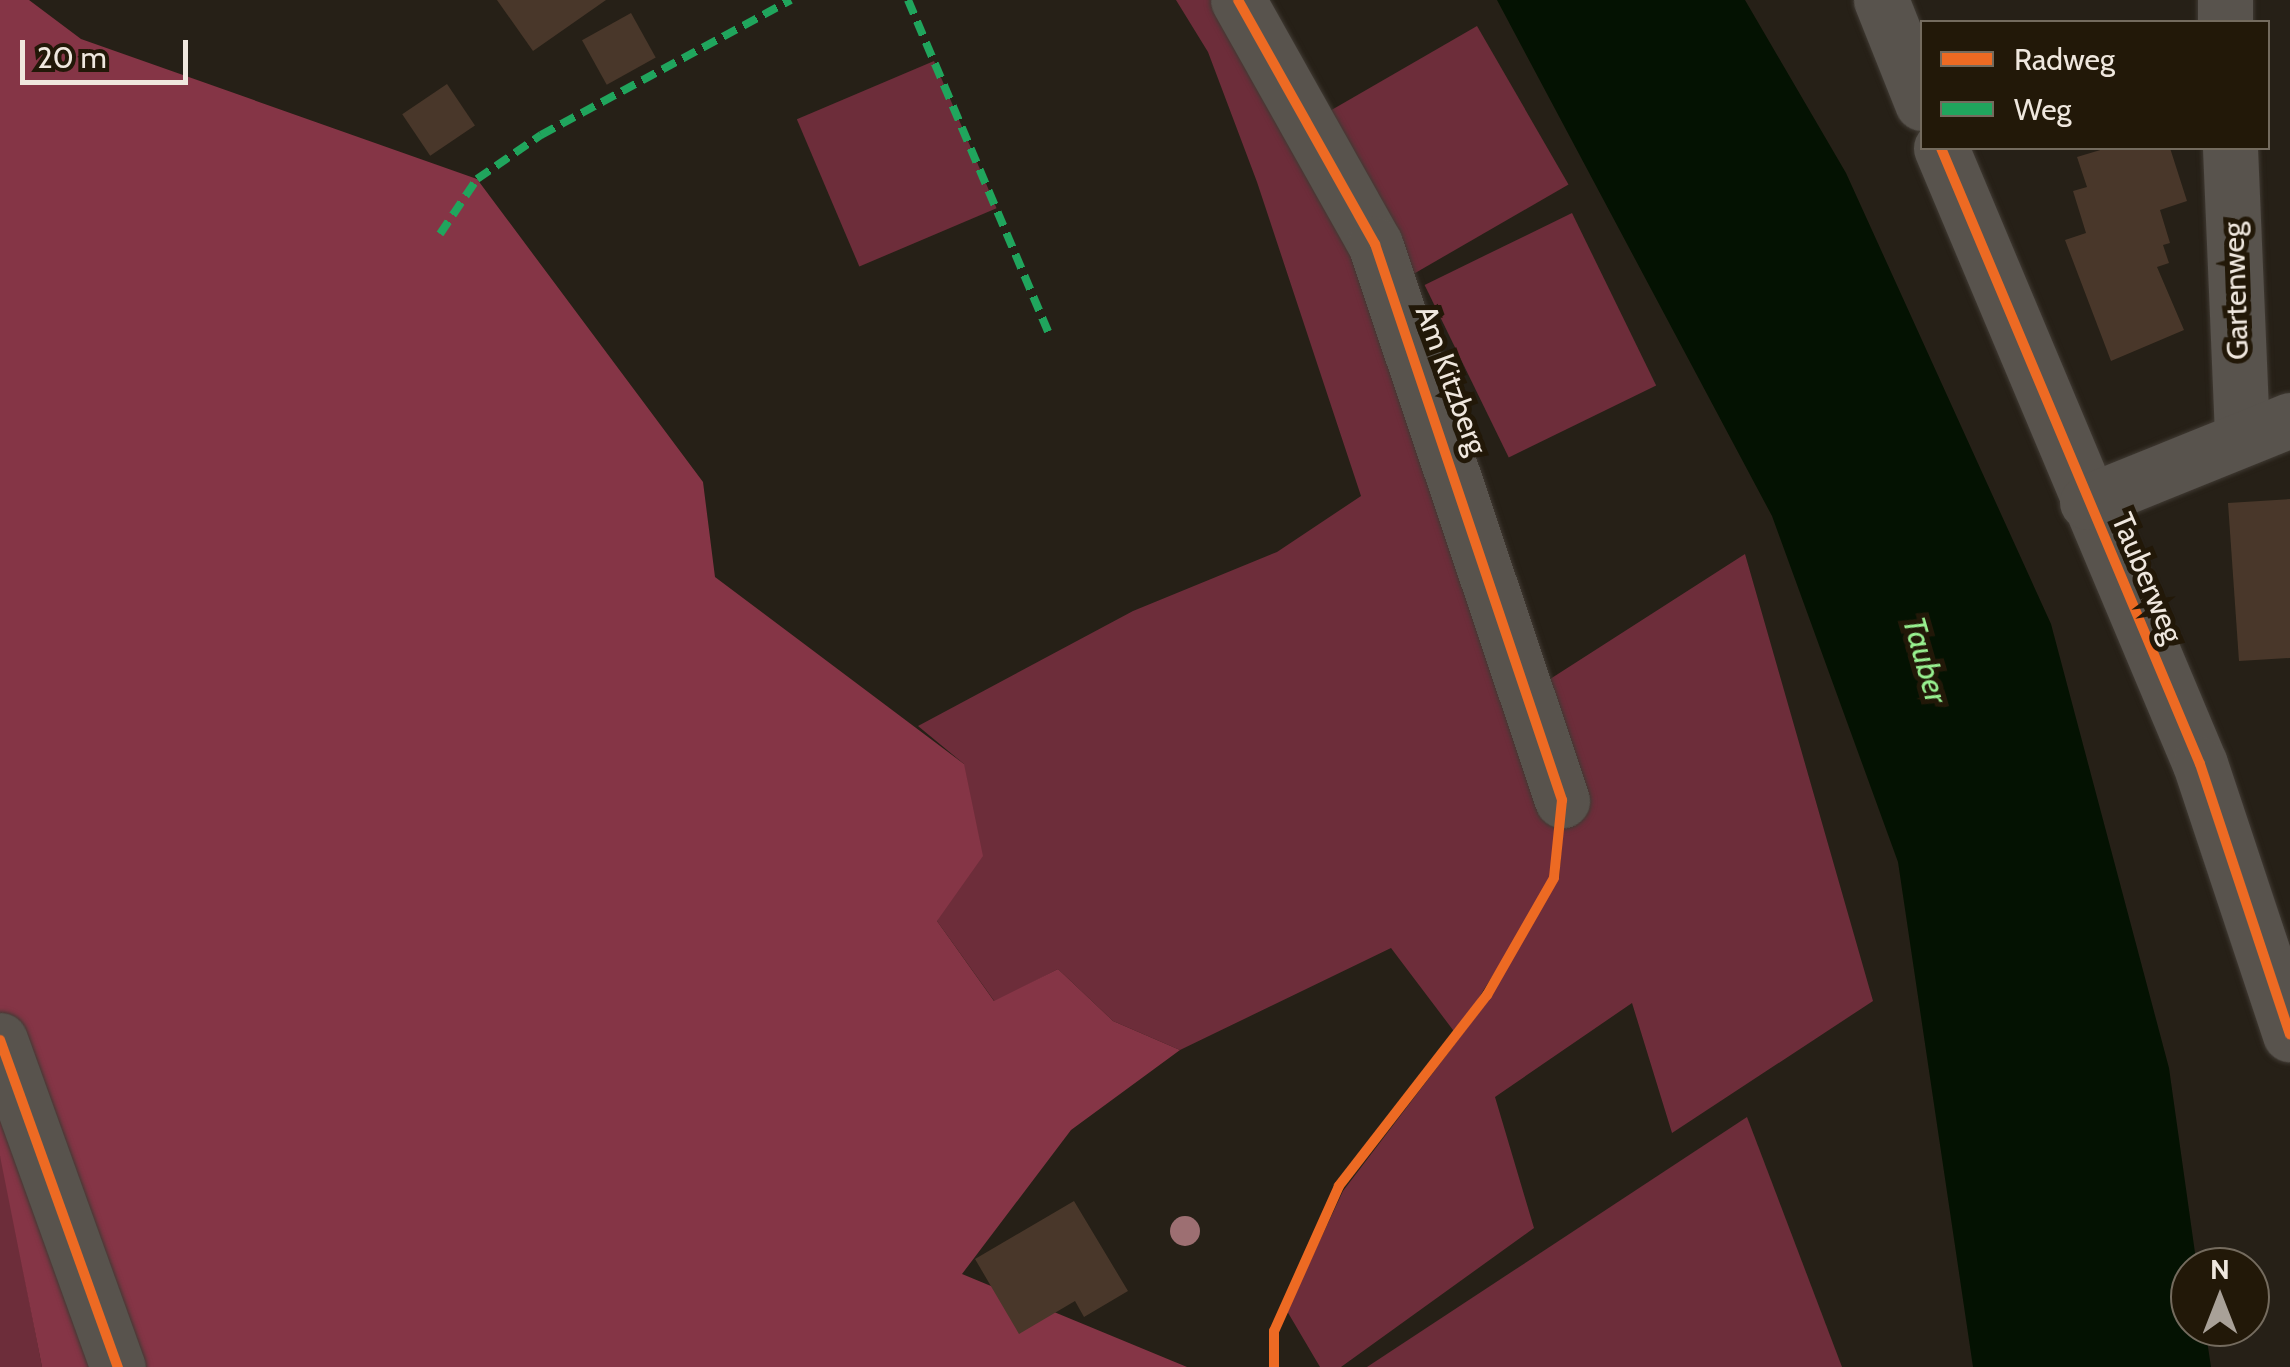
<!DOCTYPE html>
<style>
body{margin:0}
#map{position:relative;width:2290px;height:1367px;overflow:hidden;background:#262017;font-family:Cabin,sans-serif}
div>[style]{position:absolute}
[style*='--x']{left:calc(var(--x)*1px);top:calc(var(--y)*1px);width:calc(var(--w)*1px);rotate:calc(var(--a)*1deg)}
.green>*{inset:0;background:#6d2d3a;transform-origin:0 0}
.forest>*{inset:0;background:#853546}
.water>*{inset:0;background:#041202}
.building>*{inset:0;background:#49372a;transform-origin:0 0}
.roads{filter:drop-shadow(0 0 2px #403a33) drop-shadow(0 0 2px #403a33)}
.minor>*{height:55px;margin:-27.5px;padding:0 27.5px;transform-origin:27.5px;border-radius:27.5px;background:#58534d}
.quiet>*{height:8px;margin-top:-4px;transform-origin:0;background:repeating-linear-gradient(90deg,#20a55d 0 15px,transparent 0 23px)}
.cycleway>*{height:10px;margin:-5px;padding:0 5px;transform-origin:5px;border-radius:5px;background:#ed6a23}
.trees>*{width:30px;height:30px;margin:-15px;border-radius:50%;background:#9d6f72}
span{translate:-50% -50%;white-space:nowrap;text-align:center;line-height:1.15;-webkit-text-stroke:10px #221808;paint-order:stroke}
.street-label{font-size:30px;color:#efe7de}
.water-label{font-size:32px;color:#98f190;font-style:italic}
.legend{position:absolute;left:1920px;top:20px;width:350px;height:130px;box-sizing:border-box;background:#221808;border:2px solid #746b5e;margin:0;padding:12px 18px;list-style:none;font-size:30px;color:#efe7de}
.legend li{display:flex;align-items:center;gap:20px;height:50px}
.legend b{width:50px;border:2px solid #746b5e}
.north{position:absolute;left:2170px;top:1247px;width:100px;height:100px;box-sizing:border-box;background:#221808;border:2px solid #746b5e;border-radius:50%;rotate:0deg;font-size:28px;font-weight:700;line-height:40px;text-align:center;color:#efe7de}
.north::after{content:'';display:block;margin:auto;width:35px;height:45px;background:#a9a198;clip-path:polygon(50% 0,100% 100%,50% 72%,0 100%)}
.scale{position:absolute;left:20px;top:40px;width:168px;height:45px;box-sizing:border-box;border:5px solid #efe7de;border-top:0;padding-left:12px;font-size:30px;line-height:35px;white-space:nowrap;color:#efe7de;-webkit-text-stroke:8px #221808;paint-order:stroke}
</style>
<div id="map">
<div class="green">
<div style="clip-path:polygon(1176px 0,1238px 0,1375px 244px,1562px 800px,1554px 878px,1456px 1034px,1391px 948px,1180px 1050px,1113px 1021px,1058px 969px,995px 1002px,937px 921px,964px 764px,918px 726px,1133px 611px,1277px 552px,1361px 496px,1257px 182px,1208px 52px)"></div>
<div style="left:1477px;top:26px;width:183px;height:180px;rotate:60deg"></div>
<div style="left:934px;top:61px;width:160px;height:149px;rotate:67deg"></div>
<div style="left:1572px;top:213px;width:192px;height:164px;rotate:64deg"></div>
<div style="clip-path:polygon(1745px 554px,1873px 1001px,1672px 1133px,1632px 1003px,1495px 1097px,1534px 1228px,1341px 1367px,1320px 1367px,1287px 1311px,1343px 1191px,1490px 998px,1559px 878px,1566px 796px,1533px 690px)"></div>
<div style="clip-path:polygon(1747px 1117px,1842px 1367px,1367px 1367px)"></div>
<div style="clip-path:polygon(0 1156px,2px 1159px,42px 1367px,0 1367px)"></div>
</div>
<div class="forest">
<div style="clip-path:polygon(0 0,29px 0,81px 39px,477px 179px,703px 482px,715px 577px,964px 764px,983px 856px,937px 921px,994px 1001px,1058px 969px,1113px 1021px,1180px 1050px,1071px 1130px,962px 1274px,1187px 1367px,42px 1367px,0 1156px)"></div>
</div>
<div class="water">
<div style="clip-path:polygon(1497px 0,1745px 0,1846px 173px,2051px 624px,2169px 1068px,2197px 1267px,2190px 1327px,2205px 1327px,2211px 1367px,1973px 1367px,1898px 862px,1772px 516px)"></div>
</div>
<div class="building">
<div style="clip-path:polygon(497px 0,606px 0,533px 51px)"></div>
<div style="left:631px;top:13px;width:51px;height:56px;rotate:61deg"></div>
<div style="left:447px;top:84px;width:50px;height:54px;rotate:56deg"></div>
<div style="clip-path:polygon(2107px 148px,2170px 148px,2187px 201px,2160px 210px,2170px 243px,2163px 245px,2169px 263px,2157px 267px,2184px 330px,2111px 361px,2065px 240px,2086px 233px,2073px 191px,2087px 187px,2077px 157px)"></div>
<div style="clip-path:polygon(2290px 499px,2290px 658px,2239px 661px,2228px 503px)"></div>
<div style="clip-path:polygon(1074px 1201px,1128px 1291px,1084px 1317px,1075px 1301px,1019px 1334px,975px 1259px)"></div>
</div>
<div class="roads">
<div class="minor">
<div style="--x:1238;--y:0;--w:280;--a:60.7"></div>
<div style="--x:1375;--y:244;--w:587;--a:71.41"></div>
<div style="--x:1881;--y:0;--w:111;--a:68.3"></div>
<div style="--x:2225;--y:0;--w:22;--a:90"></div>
<div style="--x:1941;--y:148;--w:668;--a:67.2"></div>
<div style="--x:2200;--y:764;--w:285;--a:71.6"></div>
<div style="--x:2230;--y:148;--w:287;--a:87.6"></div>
<div style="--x:2087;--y:502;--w:219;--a:-22"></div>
<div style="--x:0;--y:1040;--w:348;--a:70.2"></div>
</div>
</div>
<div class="quiet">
<div style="--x:908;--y:0;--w:360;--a:67.1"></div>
<div style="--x:440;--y:234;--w:66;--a:-56.1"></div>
<div style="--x:477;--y:179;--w:78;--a:-34.5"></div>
<div style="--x:541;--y:135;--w:284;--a:-28.4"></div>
</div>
<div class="cycleway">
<div style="--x:1238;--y:0;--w:280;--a:60.7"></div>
<div style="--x:1375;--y:244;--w:587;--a:71.41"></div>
<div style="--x:1562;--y:800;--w:78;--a:95.9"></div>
<div style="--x:1554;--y:878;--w:135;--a:119.8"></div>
<div style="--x:1487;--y:995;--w:242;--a:127.8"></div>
<div style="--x:1339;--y:1186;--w:159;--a:114.1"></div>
<div style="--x:1274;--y:1331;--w:36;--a:90"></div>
<div style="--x:1941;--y:148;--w:668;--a:67.2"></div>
<div style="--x:2200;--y:764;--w:285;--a:71.6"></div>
<div style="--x:0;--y:1040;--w:348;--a:70.2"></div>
</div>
<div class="trees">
<div style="left:1185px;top:1231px"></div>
</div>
<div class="street-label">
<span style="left:2236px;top:291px;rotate:-92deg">Gartenweg</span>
<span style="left:1451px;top:380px;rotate:70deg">Am Kitzberg</span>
<span style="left:2147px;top:578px;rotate:67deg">Tauberweg</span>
</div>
<div class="water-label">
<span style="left:1925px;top:660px;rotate:74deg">Tauber</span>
</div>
<ul class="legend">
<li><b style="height:12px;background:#ed6a23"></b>Radweg</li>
<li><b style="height:12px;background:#20a55d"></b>Weg</li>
</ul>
<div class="north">N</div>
<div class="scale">20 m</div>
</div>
